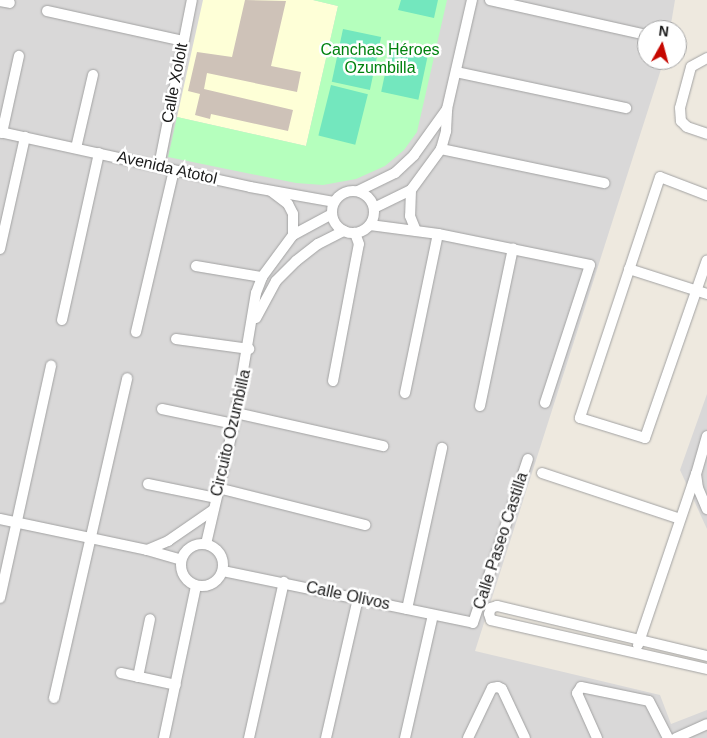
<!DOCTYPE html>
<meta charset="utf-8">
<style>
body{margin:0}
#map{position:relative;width:707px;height:738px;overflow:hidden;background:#eee9df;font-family:Arial,sans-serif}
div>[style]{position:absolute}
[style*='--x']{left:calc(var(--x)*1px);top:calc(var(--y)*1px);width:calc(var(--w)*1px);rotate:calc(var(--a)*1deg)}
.residential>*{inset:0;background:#d9d8d8}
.education>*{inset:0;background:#feffd7}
.park>*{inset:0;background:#b5ffbd}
.pitch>*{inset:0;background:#73e7be;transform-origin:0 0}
.building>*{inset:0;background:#cec2b8}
.roads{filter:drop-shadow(0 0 1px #a2a2a2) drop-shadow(0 0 1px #a2a2a2)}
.minor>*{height:10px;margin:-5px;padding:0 5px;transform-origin:5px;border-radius:5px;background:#fff}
.minor>.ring{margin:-5px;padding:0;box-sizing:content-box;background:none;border:10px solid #fff;border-radius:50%}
span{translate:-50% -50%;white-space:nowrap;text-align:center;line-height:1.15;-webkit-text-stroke:5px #fff;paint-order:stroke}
.park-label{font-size:16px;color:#00820f}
.street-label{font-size:16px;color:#1b1b1b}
.north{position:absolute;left:637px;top:20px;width:50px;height:50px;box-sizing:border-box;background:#fff;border:1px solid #a4a4a4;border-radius:50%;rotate:7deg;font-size:14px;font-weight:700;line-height:20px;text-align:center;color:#1b1b1b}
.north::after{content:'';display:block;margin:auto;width:18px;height:22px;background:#c60700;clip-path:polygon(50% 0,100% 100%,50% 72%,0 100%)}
</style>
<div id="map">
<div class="residential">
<div style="clip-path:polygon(0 0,675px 0,670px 30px,647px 30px,647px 60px,664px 60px,475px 651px,660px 695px,671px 724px,707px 710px,707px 738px,0 738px)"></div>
<div style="clip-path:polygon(707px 394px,707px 529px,680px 470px)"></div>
</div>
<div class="education">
<div style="clip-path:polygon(203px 0,313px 0,338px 6px,306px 146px,177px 117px)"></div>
</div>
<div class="park">
<div style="clip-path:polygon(313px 0,447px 0,417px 132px,404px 150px,385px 166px,356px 179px,323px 185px,296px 183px,168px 157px,177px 117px,306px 146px,338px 6px)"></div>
</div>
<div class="pitch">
<div style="clip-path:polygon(401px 0,438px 0,434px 18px,398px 10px)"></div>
<div style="left:343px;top:29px;width:39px;height:54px;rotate:12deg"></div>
<div style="left:392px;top:41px;width:38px;height:52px;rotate:12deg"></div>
<div style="left:331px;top:85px;width:38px;height:52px;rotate:14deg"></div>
</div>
<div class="building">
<div style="clip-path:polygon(245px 0,286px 1px,271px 66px,301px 72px,297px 92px,207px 73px,204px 89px,293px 110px,288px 131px,211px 114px,210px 119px,195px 115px,200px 94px,188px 91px,197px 52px,232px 57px)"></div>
</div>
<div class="roads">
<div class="minor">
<div style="--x:490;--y:0;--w:161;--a:12.6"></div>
<div style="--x:0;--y:1;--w:10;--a:11"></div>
<div style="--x:47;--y:11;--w:139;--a:12.4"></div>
<div style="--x:707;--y:58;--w:18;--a:151"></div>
<div style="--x:691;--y:67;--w:42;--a:105"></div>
<div style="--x:680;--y:108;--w:13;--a:86"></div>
<div style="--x:681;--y:121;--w:8;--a:45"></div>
<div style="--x:687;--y:127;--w:21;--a:19"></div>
<div style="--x:456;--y:72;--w:174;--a:12"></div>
<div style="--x:0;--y:132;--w:256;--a:12.4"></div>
<div style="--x:250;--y:187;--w:85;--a:10.1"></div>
<div style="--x:2;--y:133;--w:79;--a:-77.6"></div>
<div style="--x:76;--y:148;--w:75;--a:-76.9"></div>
<div style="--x:441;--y:149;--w:167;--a:11.8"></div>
<div style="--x:159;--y:166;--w:169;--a:-78.8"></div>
<div style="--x:411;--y:190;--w:26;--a:92"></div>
<div style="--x:410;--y:216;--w:16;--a:68"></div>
<div style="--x:271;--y:191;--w:21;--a:37"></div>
<div style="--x:288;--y:204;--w:11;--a:63"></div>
<div style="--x:293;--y:214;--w:21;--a:90"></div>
<div style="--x:358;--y:191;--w:41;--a:-25.9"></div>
<div style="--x:395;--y:173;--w:26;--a:-43"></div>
<div style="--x:414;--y:155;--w:57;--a:-54.3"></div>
<div class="ring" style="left:332px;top:191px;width:32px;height:32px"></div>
<div style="--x:707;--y:195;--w:50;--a:-159"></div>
<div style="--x:660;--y:177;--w:254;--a:108.4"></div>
<div style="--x:580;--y:418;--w:68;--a:17.1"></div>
<div style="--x:645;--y:438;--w:188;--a:-70.8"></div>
<div style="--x:374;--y:208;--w:41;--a:-25.9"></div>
<div style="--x:411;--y:190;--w:51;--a:-53.8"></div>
<div style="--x:441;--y:149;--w:19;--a:-74"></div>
<div style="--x:446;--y:131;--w:22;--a:-87"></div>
<div style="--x:447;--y:109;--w:112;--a:-77.1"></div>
<div style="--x:370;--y:225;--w:69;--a:7.5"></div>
<div style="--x:438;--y:234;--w:155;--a:11.5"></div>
<div style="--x:590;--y:265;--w:145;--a:108.1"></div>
<div style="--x:0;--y:249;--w:115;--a:-77.4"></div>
<div style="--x:196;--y:266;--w:67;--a:9.5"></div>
<div style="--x:629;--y:269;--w:82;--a:17.8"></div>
<div style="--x:256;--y:318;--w:42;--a:-61.6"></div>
<div style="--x:276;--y:281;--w:28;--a:-45"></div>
<div style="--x:296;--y:261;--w:28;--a:-38"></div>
<div style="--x:318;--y:244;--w:29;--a:-27"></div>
<div style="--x:62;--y:320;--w:171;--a:-77.5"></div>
<div style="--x:136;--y:332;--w:166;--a:-76.8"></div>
<div style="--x:176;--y:339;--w:74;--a:7.8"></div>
<div style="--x:333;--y:381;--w:139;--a:-79.3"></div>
<div style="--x:359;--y:244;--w:12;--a:-110"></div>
<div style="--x:405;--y:393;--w:162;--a:-78.3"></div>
<div style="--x:480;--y:406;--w:161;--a:-78.2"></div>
<div style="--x:162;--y:409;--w:74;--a:11.8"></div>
<div style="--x:236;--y:413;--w:151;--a:12.7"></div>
<div style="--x:707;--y:436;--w:40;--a:106"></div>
<div style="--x:696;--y:474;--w:14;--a:82"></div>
<div style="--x:698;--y:488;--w:23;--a:67"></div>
<div style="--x:542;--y:473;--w:145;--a:18.4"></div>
<div style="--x:148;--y:484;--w:69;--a:11.6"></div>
<div style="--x:218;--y:488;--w:152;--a:14.1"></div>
<div style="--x:0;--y:519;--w:150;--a:11.9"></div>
<div style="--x:147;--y:550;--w:35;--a:16"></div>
<div class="ring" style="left:181px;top:544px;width:32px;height:32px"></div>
<div style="--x:206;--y:544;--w:123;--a:-76.9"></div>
<div style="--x:234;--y:424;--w:133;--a:-80.5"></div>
<div style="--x:256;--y:293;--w:17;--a:-69"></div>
<div style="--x:262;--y:277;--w:52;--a:-53.6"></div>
<div style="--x:293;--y:235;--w:44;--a:-28.3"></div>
<div style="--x:147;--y:550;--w:23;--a:-23"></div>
<div style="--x:168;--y:541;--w:55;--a:-34.6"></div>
<div style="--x:223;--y:571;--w:255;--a:11.7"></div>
<div style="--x:473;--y:623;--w:173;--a:-71.5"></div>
<div style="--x:0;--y:598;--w:238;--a:-77.6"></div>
<div style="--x:407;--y:609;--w:165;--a:-77.7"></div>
<div style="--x:638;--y:645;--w:181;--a:-71.3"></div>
<div style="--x:707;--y:656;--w:216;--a:-166.6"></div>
<div style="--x:497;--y:606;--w:6;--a:162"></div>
<div style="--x:491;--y:608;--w:6;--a:108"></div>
<div style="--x:489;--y:614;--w:6;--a:72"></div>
<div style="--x:491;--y:620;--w:221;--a:12.8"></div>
<div style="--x:121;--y:673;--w:56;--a:12.3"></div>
<div style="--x:138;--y:677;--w:59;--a:-78.3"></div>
<div style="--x:54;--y:698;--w:328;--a:-77.1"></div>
<div style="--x:164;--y:738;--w:155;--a:-78.1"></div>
<div style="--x:249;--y:738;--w:160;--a:-77.4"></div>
<div style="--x:326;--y:738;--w:144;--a:-77.1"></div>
<div style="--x:405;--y:738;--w:126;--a:-77.2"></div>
<div style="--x:468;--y:738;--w:55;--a:-64.4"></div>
<div style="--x:492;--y:688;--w:6;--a:-9"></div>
<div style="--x:498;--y:687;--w:4;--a:27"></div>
<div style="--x:502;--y:689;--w:54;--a:64.9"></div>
<div style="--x:597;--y:738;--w:49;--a:-114"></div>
<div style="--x:577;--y:693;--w:7;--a:-56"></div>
<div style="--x:581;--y:687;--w:69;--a:11.6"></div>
<div style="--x:649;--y:701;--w:42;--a:62.8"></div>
<div style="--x:676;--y:738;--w:34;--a:-24"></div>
</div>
</div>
<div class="park-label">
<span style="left:380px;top:59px">Canchas Héroes<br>Ozumbilla</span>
</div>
<div class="street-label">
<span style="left:175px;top:83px;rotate:-79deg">Calle Xololt</span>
<span style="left:167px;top:168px;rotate:13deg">Avenida Atotol</span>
<span style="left:231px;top:433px;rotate:-77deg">Circuito Ozumbilla</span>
<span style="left:501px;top:541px;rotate:-72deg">Calle Paseo Castilla</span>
<span style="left:348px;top:596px;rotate:12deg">Calle Olivos</span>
</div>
<div class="north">N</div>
</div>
